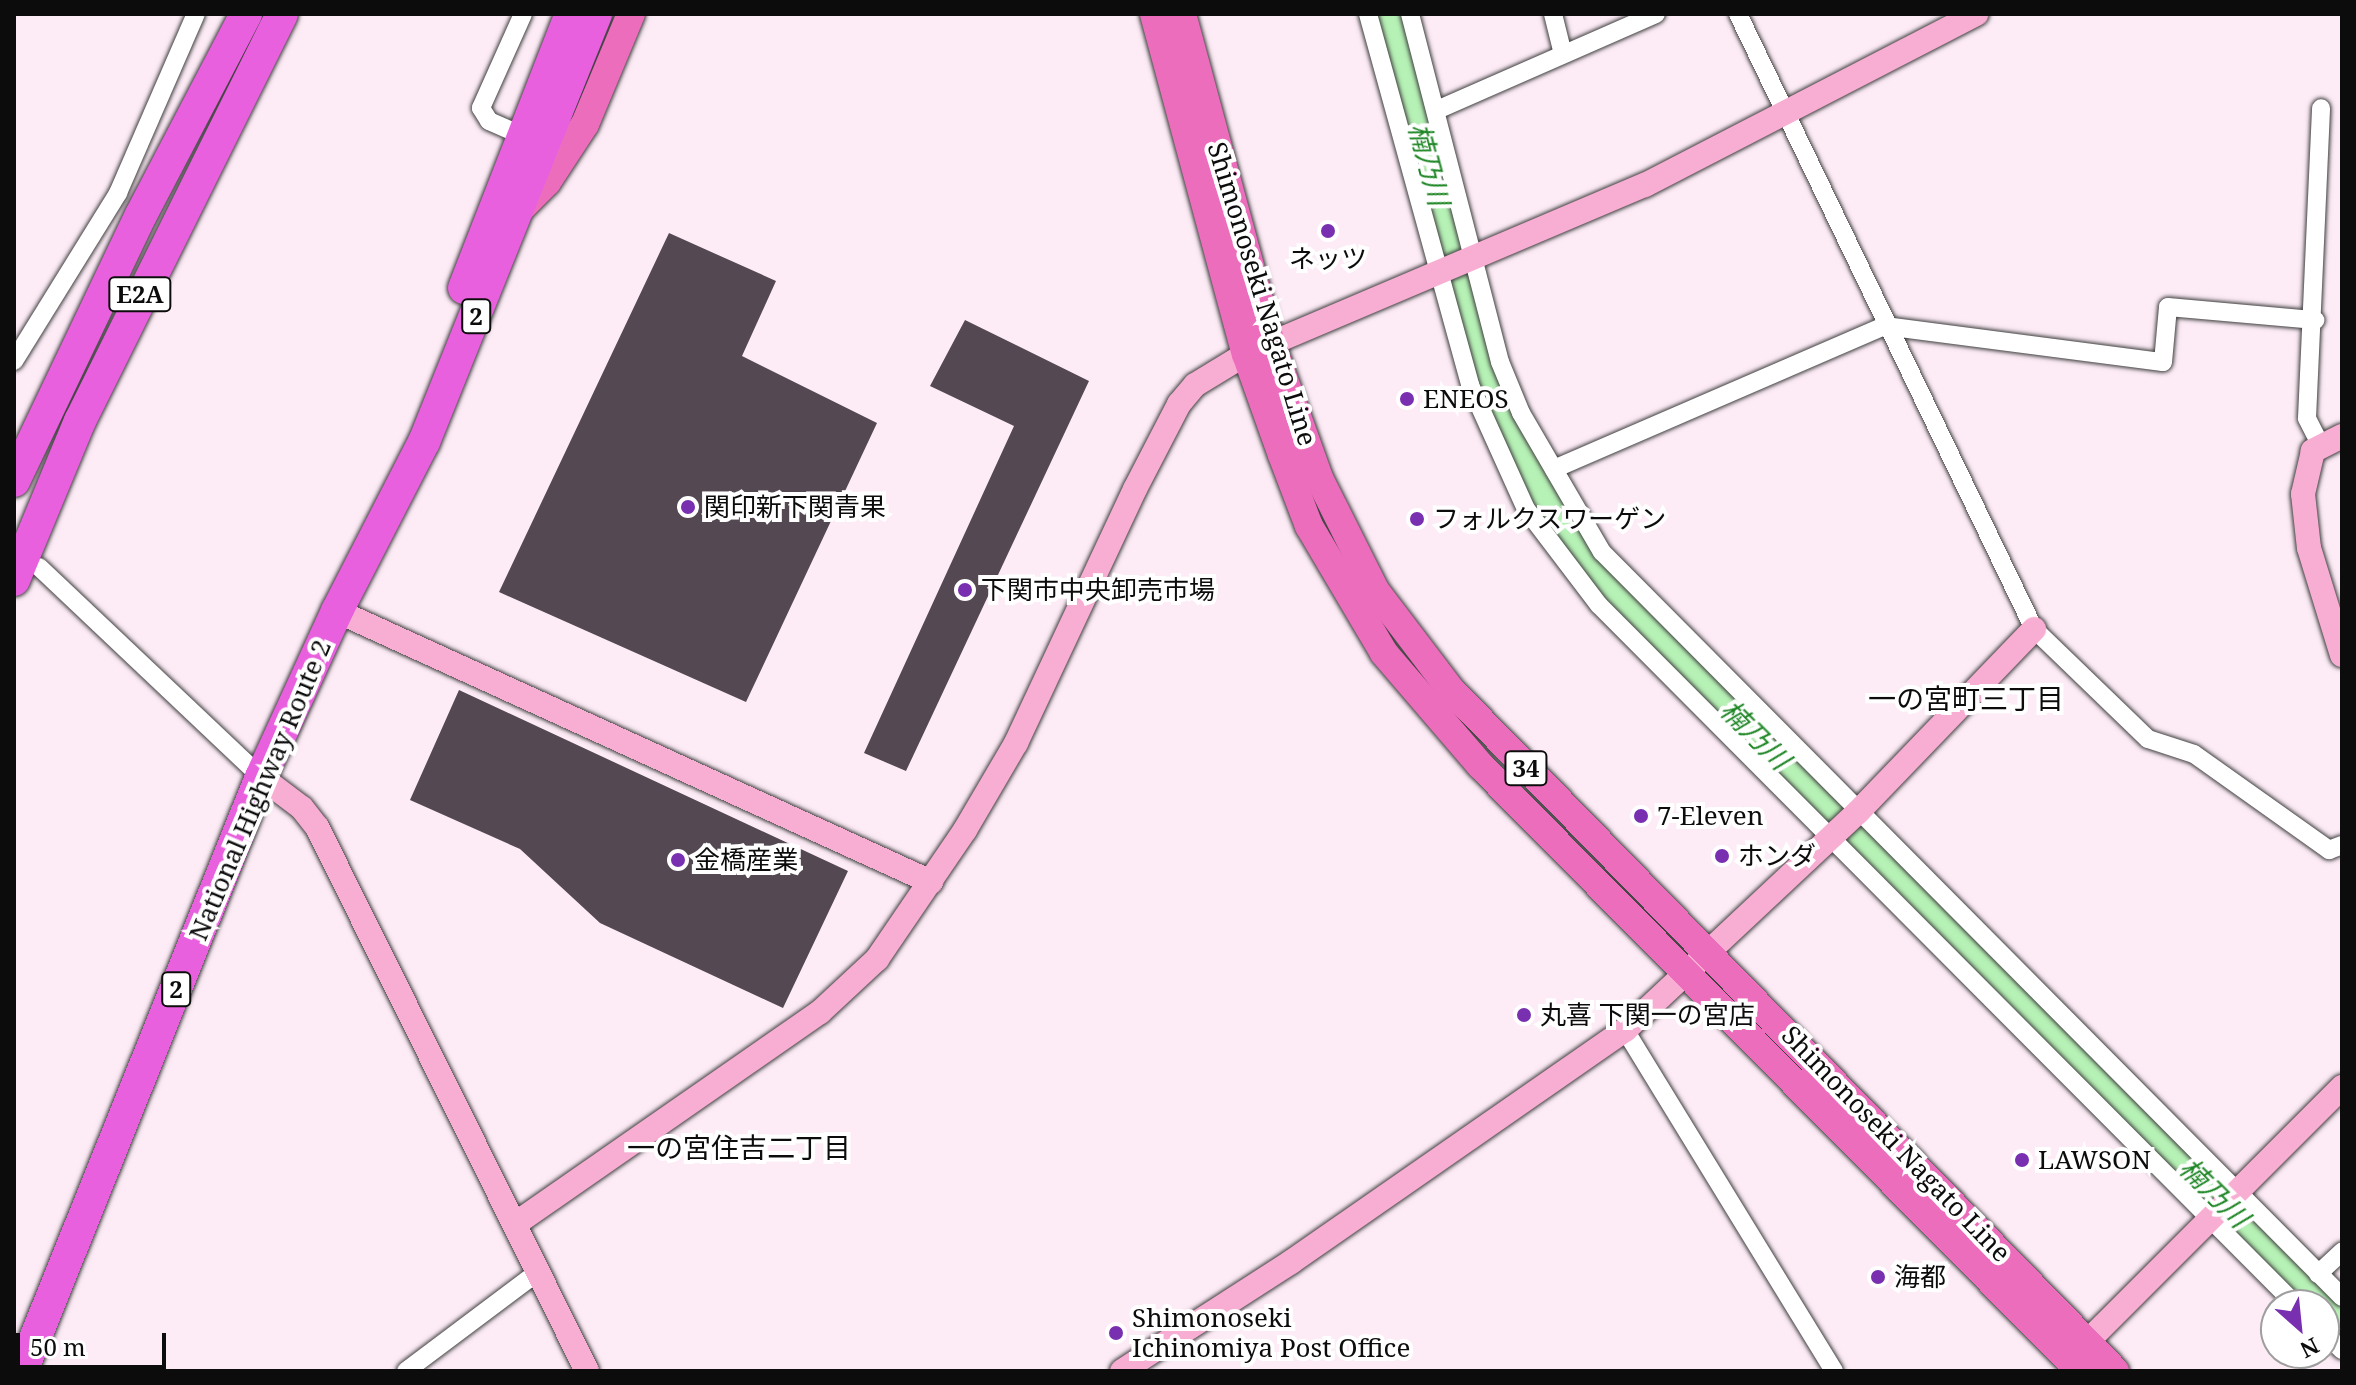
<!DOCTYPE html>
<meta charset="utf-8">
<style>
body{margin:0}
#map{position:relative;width:2356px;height:1385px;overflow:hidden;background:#fdecf6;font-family:"Noto Serif","Noto Sans JP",serif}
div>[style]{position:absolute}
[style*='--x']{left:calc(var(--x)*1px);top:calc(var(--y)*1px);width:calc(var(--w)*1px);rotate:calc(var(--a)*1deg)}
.river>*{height:36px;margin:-18px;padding:0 18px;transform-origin:18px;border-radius:18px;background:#b6f1b5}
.building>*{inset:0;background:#544953}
.roads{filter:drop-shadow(0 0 2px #3f3f3f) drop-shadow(0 0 2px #3f3f3f)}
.street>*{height:18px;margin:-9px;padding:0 9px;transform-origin:9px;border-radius:9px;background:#fff}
.secondary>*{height:24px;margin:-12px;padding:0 12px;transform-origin:12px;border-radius:12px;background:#f8add2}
.primary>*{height:28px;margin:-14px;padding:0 14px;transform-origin:14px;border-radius:14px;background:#ed6dbd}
.highway>*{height:32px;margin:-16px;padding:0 16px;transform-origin:16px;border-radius:16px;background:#e860dd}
.dots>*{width:22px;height:22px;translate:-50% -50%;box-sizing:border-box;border:4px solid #fff;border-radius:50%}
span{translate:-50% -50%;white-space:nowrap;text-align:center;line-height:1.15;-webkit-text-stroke:8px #fff;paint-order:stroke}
.shield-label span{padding:2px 6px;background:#fff;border:2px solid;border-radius:6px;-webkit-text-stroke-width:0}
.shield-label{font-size:24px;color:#0c0c0c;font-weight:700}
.poi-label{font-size:26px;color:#0c0c0c}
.left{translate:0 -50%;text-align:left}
.street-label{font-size:26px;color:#0c0c0c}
.water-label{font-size:28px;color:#1e8625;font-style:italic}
.neighbourhood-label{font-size:28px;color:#0c0c0c}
.frame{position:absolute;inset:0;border:16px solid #0c0c0c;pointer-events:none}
.north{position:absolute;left:2260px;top:1289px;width:80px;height:80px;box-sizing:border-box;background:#fff;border:2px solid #9e9e9e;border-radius:50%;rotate:153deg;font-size:22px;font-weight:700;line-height:32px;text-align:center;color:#0c0c0c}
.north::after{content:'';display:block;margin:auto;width:28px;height:36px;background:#7930b0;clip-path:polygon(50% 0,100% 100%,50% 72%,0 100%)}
.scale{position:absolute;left:16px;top:1333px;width:150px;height:36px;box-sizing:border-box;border:4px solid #0c0c0c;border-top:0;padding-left:10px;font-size:24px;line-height:28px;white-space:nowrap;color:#0c0c0c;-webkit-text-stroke:6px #fff;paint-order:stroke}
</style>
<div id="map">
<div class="river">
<div style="--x:1389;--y:14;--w:378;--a:74.8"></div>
<div style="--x:1488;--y:379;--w:130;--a:65"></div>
<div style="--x:1543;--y:497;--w:101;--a:55.1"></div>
<div style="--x:1601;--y:580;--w:1047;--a:44.92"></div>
</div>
<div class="building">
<div style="clip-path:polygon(669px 233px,776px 281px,742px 356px,877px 423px,746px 702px,499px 592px)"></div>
<div style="clip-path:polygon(965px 320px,1089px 381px,906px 771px,864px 753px,1014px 426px,930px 386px)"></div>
<div style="clip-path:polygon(459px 690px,848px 871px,783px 1008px,600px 923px,520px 849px,410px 800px)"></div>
</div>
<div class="roads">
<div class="street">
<div style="--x:523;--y:14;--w:103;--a:114.1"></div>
<div style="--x:481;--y:108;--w:15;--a:58"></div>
<div style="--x:489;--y:121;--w:43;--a:23.6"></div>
<div style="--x:1368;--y:14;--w:385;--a:74.6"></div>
<div style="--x:1470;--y:385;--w:136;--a:65.7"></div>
<div style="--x:1526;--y:509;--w:121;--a:52.8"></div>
<div style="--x:1599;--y:605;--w:988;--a:45.12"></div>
<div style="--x:1410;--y:14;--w:359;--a:75.5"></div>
<div style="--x:1500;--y:362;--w:55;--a:67.6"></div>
<div style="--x:1521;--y:413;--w:161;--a:59.8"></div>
<div style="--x:1602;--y:552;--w:1050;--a:45.19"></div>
<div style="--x:1553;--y:14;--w:41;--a:76"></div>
<div style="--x:1738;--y:14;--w:683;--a:64.3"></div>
<div style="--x:2034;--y:629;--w:158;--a:44"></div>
<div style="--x:2148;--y:739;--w:48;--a:18.1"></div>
<div style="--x:2194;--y:754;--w:166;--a:35.4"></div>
<div style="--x:2329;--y:850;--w:14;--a:-21"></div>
<div style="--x:1437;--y:110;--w:239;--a:-23.7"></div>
<div style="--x:14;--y:361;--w:198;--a:-58.2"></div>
<div style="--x:118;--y:193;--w:195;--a:-66.5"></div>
<div style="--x:2320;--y:444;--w:29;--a:-117"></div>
<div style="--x:2307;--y:418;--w:310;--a:-87.4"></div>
<div style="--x:1554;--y:469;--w:361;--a:-23.4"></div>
<div style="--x:1885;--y:326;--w:280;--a:7.4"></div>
<div style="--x:2163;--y:362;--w:55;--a:-84.8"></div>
<div style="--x:2168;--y:307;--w:148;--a:5.1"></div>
<div style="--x:39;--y:567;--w:306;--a:43.4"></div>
<div style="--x:1625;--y:1030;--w:400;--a:58.5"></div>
<div style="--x:2318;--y:1274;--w:33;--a:-43"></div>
<div style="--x:2324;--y:1333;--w:25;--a:43"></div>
<div style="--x:406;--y:1371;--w:165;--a:-36.9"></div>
</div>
<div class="secondary">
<div style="--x:2342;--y:436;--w:33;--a:153"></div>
<div style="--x:2313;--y:451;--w:44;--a:103.1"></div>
<div style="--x:2303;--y:494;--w:54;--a:83.7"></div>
<div style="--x:2309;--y:548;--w:112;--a:72.9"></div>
<div style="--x:337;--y:611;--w:653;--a:24.52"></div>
<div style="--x:261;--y:777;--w:51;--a:37.1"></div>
<div style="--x:302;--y:808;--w:24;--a:52"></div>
<div style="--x:317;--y:827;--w:607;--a:63.6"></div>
<div style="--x:515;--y:1224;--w:371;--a:-34.8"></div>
<div style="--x:820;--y:1012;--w:78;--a:-42.9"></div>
<div style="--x:877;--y:959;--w:156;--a:-55.7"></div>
<div style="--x:965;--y:830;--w:101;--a:-59.6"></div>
<div style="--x:1016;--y:743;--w:280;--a:-64.9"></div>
<div style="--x:1135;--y:489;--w:96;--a:-62.6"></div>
<div style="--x:1179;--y:404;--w:25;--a:-50"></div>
<div style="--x:1195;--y:385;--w:60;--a:-31.3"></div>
<div style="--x:1246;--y:354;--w:433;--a:-23"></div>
<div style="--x:1645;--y:185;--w:373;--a:-27.3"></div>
<div style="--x:2075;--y:1354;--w:378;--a:-45"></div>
<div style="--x:1122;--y:1371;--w:201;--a:-32.8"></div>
<div style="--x:1291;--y:1262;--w:407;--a:-34.8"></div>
<div style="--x:1625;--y:1030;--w:319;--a:-43.1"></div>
<div style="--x:1858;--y:812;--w:254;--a:-46.1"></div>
</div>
<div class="primary">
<div style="--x:1154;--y:14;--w:352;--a:74.9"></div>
<div style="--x:1246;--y:354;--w:107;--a:70.4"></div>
<div style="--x:1282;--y:455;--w:76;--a:69.2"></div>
<div style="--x:1309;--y:526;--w:147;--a:59.4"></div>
<div style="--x:1384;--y:653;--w:148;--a:49.4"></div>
<div style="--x:1480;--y:765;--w:853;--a:45.29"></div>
<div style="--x:1182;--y:14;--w:341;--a:74.9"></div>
<div style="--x:1271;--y:343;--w:143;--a:70.4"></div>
<div style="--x:1319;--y:478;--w:125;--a:63.4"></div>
<div style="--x:1375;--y:590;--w:126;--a:52.8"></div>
<div style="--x:1451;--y:690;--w:951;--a:45.72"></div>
<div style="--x:520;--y:209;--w:38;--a:-45"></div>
<div style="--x:547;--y:182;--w:69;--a:-56.8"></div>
<div style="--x:585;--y:124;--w:119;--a:-67.3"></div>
</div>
<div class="highway">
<div style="--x:464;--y:288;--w:294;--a:-68.7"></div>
<div style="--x:14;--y:481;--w:295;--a:-64.5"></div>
<div style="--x:141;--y:215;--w:227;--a:-62.4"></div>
<div style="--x:14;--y:580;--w:172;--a:-67.5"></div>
<div style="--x:80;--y:421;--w:454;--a:-63.6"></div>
<div style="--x:22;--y:1371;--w:640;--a:-68.08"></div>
<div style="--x:261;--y:777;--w:183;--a:-65.4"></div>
<div style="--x:337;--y:611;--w:190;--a:-62.8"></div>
<div style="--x:424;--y:442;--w:461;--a:-68.1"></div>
</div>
</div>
<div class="dots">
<div style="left:1328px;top:231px;background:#7930b0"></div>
<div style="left:1407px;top:399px;background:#7930b0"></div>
<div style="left:688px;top:507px;background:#7930b0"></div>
<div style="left:1417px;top:519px;background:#7930b0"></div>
<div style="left:965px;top:590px;background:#7930b0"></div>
<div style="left:1641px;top:816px;background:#7930b0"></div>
<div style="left:1722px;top:856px;background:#7930b0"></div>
<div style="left:678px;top:860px;background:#7930b0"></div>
<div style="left:1524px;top:1015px;background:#7930b0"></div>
<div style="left:2022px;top:1160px;background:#7930b0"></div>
<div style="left:1878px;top:1277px;background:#7930b0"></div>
<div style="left:1116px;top:1333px;background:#7930b0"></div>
</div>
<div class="shield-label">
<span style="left:140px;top:294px">E2A</span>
<span style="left:476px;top:316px">2</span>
<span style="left:1526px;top:768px">34</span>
<span style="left:176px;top:989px">2</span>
</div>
<div class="poi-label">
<span style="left:1328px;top:259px">ネッツ</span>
<span class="left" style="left:1423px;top:399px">ENEOS</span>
<span class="left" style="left:704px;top:507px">関印新下関青果</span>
<span class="left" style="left:1433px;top:519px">フォルクスワーゲン</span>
<span class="left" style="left:981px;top:590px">下関市中央卸売市場</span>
<span class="left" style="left:1657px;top:816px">7-Eleven</span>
<span class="left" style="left:1738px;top:856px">ホンダ</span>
<span class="left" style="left:694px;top:860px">金橋産業</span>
<span class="left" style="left:1540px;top:1015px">丸喜 下関一の宮店</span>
<span class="left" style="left:2038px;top:1160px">LAWSON</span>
<span class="left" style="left:1894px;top:1277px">海都</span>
<span class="left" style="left:1132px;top:1333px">Shimonoseki<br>Ichinomiya Post Office</span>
</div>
<div class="street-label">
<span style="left:1262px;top:294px;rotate:73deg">Shimonoseki Nagato Line</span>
<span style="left:260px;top:790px;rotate:-67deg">National Highway Route 2</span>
<span style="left:1896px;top:1144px;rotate:46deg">Shimonoseki Nagato Line</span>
</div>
<div class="water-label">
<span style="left:1430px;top:164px;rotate:75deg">楠乃川</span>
<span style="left:1756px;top:734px;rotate:45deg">楠乃川</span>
<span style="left:2215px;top:1192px;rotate:45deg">楠乃川</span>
</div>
<div class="neighbourhood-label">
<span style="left:1966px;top:698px">一の宮町三丁目</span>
<span style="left:739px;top:1147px">一の宮住吉二丁目</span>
</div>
<div class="frame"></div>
<div class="north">N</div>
<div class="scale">50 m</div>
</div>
